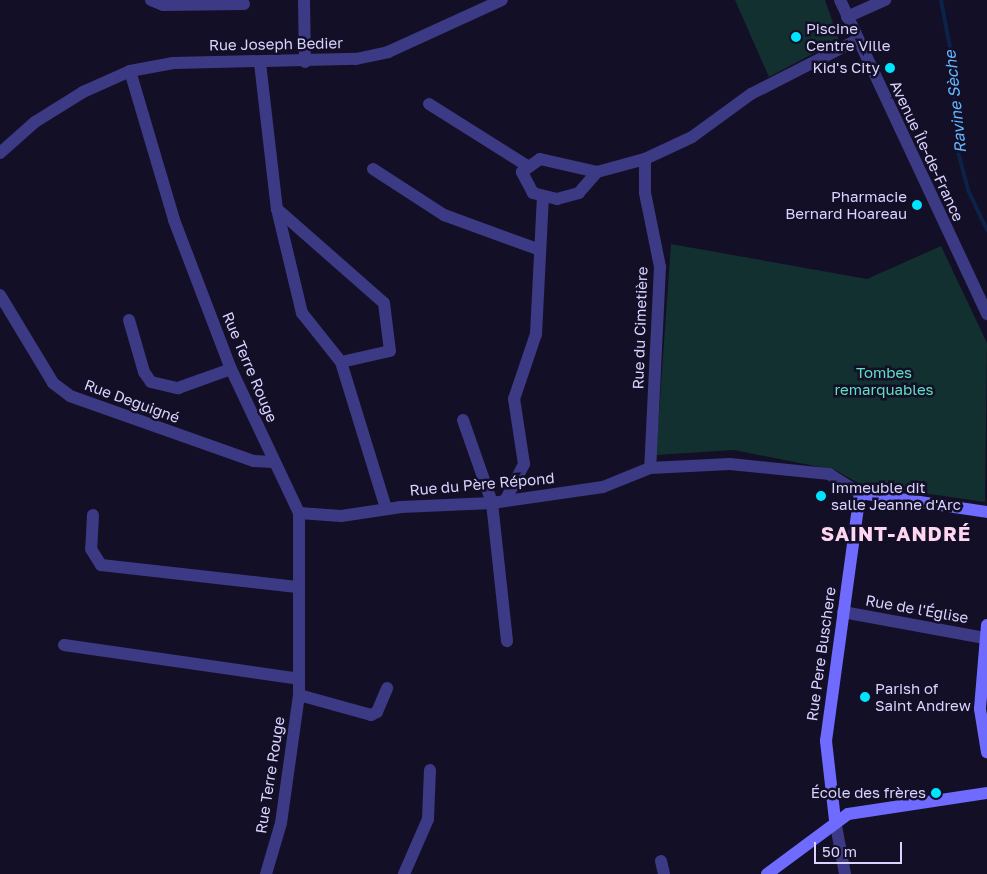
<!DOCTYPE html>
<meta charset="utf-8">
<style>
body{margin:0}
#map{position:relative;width:987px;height:874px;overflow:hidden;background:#130f26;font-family:"Golos Text",sans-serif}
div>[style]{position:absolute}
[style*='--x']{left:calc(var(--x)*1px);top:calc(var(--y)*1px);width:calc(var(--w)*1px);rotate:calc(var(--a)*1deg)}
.green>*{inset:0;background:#12302f}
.stream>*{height:4px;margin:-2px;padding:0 2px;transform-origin:2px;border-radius:2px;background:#0c2248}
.minor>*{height:12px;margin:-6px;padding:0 6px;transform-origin:6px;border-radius:6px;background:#3d3a85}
.tertiary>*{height:12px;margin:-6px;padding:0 6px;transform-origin:6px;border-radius:6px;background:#3d3a85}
.secondary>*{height:12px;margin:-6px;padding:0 6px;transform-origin:6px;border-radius:6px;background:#6f6bff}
.dots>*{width:14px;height:14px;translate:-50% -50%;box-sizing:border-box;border:2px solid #130f26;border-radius:50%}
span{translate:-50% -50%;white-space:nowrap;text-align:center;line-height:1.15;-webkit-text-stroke:5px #130f26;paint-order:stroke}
.poi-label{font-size:15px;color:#d9d4ff}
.left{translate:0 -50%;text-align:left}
.right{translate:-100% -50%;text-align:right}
.street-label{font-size:15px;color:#d9d4ff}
.park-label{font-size:15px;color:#5fe0c0}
.water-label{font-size:16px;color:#62b6ff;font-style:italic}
.district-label{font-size:20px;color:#ffd6f0;font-weight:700;letter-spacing:1px}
.scale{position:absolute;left:814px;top:842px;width:88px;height:22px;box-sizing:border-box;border:2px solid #d9d4ff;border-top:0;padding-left:6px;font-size:15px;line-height:18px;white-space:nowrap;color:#d9d4ff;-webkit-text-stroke:4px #130f26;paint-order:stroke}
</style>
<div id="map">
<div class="green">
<div style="clip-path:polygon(735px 0,825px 0,839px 40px,769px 77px)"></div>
<div style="clip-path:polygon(671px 244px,867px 279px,941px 246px,987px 343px,985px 502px,860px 484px,835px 470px,734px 450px,656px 455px)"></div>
</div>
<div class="stream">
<div style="--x:941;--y:0;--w:59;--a:79.3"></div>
<div style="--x:952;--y:58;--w:94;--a:86.3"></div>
<div style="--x:958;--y:152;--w:39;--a:75"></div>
<div style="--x:968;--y:190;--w:44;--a:64.6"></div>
</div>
<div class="minor">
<div style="--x:151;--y:0;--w:13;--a:23"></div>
<div style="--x:163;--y:5;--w:81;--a:-0.7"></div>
<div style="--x:304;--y:0;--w:62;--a:89.1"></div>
<div style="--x:260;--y:63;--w:147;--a:83.4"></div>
<div style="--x:277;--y:209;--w:107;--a:76.5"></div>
<div style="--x:302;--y:313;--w:63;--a:51.5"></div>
<div style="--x:341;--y:362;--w:153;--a:72.9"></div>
<div style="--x:130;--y:71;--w:155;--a:73.5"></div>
<div style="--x:174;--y:220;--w:160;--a:69.1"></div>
<div style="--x:231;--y:369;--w:159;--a:64.7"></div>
<div style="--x:299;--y:513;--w:182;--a:90"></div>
<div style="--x:299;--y:695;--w:129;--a:98"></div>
<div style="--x:281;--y:823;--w:53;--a:106.4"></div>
<div style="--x:429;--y:104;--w:115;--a:32.2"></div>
<div style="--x:0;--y:153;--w:47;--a:-41.5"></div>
<div style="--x:35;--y:122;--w:57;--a:-32"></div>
<div style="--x:83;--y:92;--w:51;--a:-24.1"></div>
<div style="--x:130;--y:71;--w:44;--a:-10.5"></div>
<div style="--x:173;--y:63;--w:183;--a:-1.3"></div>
<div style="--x:356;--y:59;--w:33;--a:-12"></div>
<div style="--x:388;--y:52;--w:125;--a:-24.5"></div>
<div style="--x:645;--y:159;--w:34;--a:90"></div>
<div style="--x:645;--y:193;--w:76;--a:78.5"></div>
<div style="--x:660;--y:267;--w:201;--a:92.8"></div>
<div style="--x:373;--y:169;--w:85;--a:32.9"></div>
<div style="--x:444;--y:215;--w:102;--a:20"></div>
<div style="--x:597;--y:172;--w:28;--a:131"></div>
<div style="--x:579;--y:193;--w:23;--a:165"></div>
<div style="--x:557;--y:199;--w:25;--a:-166"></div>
<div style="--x:533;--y:193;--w:24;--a:-118"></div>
<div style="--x:522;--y:172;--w:22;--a:-36"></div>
<div style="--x:540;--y:159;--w:58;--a:12.8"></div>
<div style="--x:597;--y:172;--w:50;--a:-15.2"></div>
<div style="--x:645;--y:159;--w:52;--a:-25.1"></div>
<div style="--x:692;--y:137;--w:73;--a:-36.1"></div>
<div style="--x:751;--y:94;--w:119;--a:-27"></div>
<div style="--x:277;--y:209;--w:142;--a:41.3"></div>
<div style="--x:384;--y:303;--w:48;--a:82.9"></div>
<div style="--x:390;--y:351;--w:50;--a:167.3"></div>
<div style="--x:0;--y:295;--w:103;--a:58.9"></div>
<div style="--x:53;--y:383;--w:21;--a:37"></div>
<div style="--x:70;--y:396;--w:195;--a:19.5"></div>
<div style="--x:254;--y:461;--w:19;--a:3"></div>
<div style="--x:129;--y:320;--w:54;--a:73.9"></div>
<div style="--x:144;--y:372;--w:12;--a:55"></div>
<div style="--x:151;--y:382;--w:28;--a:13"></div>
<div style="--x:178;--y:388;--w:56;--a:-19.7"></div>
<div style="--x:463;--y:420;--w:88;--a:70.7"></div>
<div style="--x:492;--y:503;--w:139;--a:83.8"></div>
<div style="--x:505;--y:501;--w:42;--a:-62.8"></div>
<div style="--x:524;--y:464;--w:66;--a:-98.7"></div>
<div style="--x:514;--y:399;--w:69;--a:-71.3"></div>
<div style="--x:536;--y:334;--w:136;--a:-87.1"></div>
<div style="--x:299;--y:513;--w:42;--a:4.1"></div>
<div style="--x:341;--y:516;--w:61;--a:-8.5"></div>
<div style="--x:401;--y:507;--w:91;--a:-2.5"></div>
<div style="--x:492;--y:503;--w:112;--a:-8.2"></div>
<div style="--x:603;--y:487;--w:51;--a:-22"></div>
<div style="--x:650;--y:468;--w:80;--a:-2.9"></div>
<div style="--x:730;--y:464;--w:100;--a:5.8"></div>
<div style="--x:829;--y:474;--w:36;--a:32"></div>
<div style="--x:93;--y:515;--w:34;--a:93"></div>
<div style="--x:91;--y:549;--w:19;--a:58"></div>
<div style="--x:101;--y:565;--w:197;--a:6.4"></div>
<div style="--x:843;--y:612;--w:144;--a:10.4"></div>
<div style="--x:64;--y:645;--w:237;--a:8.2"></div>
<div style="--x:299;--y:695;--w:75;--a:15.5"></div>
<div style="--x:371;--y:715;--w:7;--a:-27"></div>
<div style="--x:377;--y:712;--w:26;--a:-67"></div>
<div style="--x:835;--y:820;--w:55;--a:79.5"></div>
<div style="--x:661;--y:861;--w:13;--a:77"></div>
<div style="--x:404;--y:874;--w:60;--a:-66.4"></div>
<div style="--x:428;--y:819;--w:49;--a:-87.7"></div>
</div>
<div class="tertiary">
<div style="--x:840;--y:0;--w:347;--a:64.9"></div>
<div style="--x:847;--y:17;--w:42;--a:-24.1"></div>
</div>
<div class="secondary">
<div style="--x:987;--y:625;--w:84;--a:94.8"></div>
<div style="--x:980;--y:709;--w:44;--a:80.8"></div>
<div style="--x:835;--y:820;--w:80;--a:-96.5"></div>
<div style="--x:826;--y:741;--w:250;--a:-82.2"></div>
<div style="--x:860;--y:493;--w:128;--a:8.5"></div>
<div style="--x:767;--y:874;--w:101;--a:-36.5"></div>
<div style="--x:848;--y:814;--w:141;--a:-8.6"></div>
</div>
<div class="dots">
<div style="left:796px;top:37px;background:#00e5ff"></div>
<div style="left:890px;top:68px;background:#00e5ff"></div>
<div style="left:917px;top:205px;background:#00e5ff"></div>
<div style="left:821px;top:496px;background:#00e5ff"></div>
<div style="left:865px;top:697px;background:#00e5ff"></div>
<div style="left:936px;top:793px;background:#00e5ff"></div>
</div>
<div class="poi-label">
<span class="left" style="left:806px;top:37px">Piscine<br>Centre Ville</span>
<span class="right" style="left:880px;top:68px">Kid's City</span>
<span class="right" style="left:907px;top:205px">Pharmacie<br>Bernard Hoareau</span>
<span class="left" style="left:831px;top:496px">Immeuble dit<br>salle Jeanne d'Arc</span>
<span class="left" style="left:875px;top:697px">Parish of<br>Saint Andrew</span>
<span class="right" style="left:926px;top:793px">École des frères</span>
</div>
<div class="street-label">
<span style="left:276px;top:44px;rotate:-1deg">Rue Joseph Bedier</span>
<span style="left:927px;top:151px;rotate:65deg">Avenue Île-de-France</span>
<span style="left:640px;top:328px;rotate:-88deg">Rue du Cimetière</span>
<span style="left:250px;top:367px;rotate:67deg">Rue Terre Rouge</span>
<span style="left:132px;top:401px;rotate:20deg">Rue Deguigné</span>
<span style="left:482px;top:484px;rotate:-5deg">Rue du Père Répond</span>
<span style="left:917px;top:609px;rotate:10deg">Rue de l'Église</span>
<span style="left:821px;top:654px;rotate:-82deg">Rue Pere Buschere</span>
<span style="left:270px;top:775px;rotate:-81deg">Rue Terre Rouge</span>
</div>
<div class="park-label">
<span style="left:884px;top:381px">Tombes<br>remarquables</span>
</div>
<div class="water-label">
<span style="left:955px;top:102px;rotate:-96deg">Ravine Sèche</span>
</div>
<div class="district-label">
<span style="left:896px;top:533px">SAINT-ANDRÉ</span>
</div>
<div class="scale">50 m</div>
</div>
